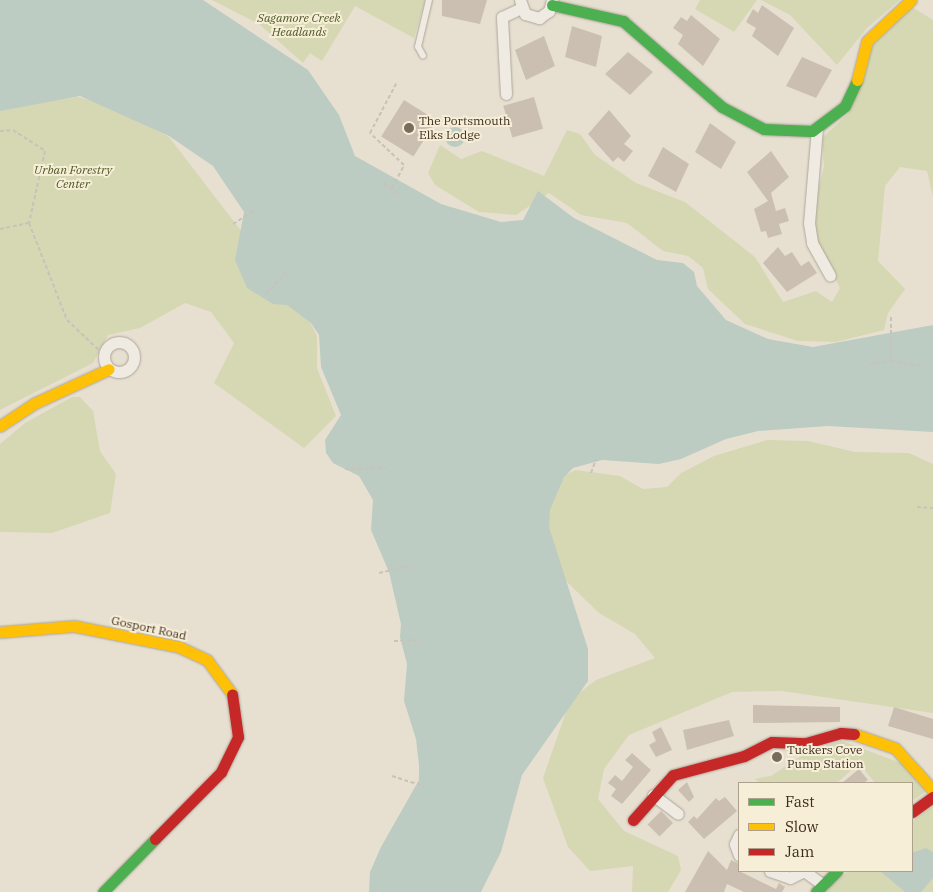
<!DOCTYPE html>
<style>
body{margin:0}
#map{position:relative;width:933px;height:892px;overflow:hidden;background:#e7e0d1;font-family:"IBM Plex Serif",serif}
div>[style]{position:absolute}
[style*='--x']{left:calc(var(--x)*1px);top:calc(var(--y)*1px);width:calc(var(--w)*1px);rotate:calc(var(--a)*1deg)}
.green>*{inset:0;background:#d6d7b3}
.water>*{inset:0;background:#bcccc2}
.round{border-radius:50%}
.building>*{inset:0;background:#cbbfb2;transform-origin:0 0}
.path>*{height:2px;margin-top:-1px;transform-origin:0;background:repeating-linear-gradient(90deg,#c8c2b9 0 4px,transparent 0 6.5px)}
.roads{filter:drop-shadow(0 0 1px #ada599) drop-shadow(0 0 1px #ada599)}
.lane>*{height:5.5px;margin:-2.75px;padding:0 2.75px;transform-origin:2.75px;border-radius:2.75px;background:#efebe3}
.street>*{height:11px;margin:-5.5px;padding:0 5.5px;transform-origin:5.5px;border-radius:5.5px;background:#efebe3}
.street>.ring{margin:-5.5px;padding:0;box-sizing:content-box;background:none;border:11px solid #efebe3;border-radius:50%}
.fast>*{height:11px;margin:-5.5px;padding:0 5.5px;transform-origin:5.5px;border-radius:5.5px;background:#4caf50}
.slow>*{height:11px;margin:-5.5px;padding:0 5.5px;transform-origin:5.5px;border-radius:5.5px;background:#ffc107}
.jam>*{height:11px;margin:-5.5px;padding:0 5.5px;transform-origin:5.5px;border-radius:5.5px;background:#c62828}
.dots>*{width:14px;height:14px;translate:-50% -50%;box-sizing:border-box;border:2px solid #f7eed8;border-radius:50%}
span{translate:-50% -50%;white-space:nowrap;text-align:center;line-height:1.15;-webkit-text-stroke:4px #f7eed8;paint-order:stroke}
.park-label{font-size:12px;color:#4d5a26;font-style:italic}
.poi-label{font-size:12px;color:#3d2e20}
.left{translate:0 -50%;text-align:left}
.street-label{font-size:12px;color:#3d2e20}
.legend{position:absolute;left:738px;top:782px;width:175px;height:90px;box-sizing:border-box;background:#f7eed8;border:1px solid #ada18e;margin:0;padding:6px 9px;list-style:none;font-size:15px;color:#3d2e20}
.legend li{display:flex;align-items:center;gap:10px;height:25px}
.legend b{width:25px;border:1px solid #ada18e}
</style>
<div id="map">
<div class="green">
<div style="clip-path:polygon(212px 0,425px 0,414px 38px,355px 6px,322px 61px,310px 53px,303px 63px,259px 24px)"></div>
<div style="clip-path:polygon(700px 0,757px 0,734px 32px,695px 9px)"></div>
<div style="clip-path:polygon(761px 0,900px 0,867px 28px,837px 65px,790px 15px)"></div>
<div style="clip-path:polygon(912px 7px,933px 20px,933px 197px,927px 171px,900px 167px,885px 186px,878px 261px,905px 289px,888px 313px,884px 330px,836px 342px,798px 341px,745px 324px,708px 289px,703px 268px,688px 256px,663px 251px,627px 223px,581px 215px,549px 193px,516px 215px,479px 212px,435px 185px,428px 173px,440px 145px,461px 159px,482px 151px,544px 176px,567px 130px,580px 134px,595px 155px,636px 183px,685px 202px,755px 257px,783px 302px,816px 291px,832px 302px,840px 288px,816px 241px,814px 206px,824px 167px,822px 138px,849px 113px,870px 48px)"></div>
<div style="clip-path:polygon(78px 97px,117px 108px,169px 137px,308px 318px,317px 336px,317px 368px,336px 416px,304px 448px,214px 383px,234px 343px,211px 312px,185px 303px,140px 328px,108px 335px,93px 363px,0 410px,0 107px)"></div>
<div style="clip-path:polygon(72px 397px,80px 397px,93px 411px,100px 451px,116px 474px,110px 513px,52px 533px,0 532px,0 444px,25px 423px)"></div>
<div style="clip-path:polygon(767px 440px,808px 441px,855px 452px,909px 453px,933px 464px,933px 713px,782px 691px,732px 692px,629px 735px,604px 769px,598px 799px,624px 831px,678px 856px,681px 870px,668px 892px,632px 892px,633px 866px,590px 871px,568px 847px,543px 778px,570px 700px,596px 680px,655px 658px,635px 634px,599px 613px,566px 581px,544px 536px,556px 479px,576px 470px,620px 476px,643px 489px,667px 487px,681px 473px,714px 456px)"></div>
<div style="clip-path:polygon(842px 741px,909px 766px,928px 790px,912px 801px,912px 783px,875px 783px,859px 763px,837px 783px,761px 783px,754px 779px,771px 776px,808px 751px)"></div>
<div style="clip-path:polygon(933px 806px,933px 892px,824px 892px,848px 871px,912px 871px,912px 822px)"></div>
</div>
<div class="water">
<div style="clip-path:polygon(0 0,203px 0,308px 70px,339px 115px,355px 156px,441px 204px,501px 222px,523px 220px,538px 191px,574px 218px,657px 260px,683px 263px,694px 272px,697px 286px,726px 320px,768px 339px,813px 347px,933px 325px,933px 432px,828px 426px,758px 431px,726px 439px,681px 459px,659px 464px,602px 460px,573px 468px,564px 477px,550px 510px,549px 527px,588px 649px,588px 681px,522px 775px,501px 852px,481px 892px,369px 892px,370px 872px,381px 847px,419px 780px,419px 765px,416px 739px,404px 701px,407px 664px,400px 637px,401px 624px,389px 572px,371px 530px,373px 500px,359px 476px,333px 463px,326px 453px,325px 440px,341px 415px,321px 367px,319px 335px,311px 323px,287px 305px,273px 304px,247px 288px,235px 260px,244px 212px,213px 166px,169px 136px,80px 96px,0 111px)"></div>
<div class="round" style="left:445px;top:127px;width:20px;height:20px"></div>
<div style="clip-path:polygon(926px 848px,933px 852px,933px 878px,921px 892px,905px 892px,880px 871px,912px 871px,912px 853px)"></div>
</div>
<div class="building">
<div style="clip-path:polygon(442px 0,487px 0,480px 24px,442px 16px)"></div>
<div style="clip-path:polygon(762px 5px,794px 28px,778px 56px,752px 36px,756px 28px,746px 22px,753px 9px,758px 13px)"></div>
<div style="clip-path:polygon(691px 15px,720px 39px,703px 66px,678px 44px,683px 35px,673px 28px,681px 17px,687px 21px)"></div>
<div style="clip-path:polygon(572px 26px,602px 36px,596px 67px,565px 57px)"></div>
<div style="clip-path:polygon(544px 36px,555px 66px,526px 80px,515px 50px)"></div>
<div style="clip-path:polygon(628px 52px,653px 72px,630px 95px,605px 74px)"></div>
<div style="clip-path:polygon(802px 57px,832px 70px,816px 98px,786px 86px)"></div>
<div style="left:534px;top:97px;width:33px;height:32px;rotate:74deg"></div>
<div style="left:404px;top:100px;width:38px;height:43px;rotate:32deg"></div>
<div style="clip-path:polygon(609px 110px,631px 136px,624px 144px,633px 151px,624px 162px,618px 157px,613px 162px,588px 134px)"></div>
<div style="clip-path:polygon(710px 123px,736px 142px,721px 169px,695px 152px)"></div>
<div style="clip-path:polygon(663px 147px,689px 164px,676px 192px,648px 176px)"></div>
<div style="clip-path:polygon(771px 151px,789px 177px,771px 193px,776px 211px,785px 208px,789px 221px,779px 224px,782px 234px,768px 238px,766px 231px,761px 232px,754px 209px,768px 201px,747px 172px)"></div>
<div style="clip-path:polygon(778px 247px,785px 256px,792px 252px,801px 266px,809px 261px,817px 273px,787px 292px,763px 263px)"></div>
<div style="clip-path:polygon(753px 705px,840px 707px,840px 722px,753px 723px)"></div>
<div style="clip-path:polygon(894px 707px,933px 719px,933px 739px,888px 726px)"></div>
<div style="clip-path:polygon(729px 720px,734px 736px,687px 750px,683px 730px)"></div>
<div style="clip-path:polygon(661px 727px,672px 750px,656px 757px,649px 745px,656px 741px,652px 732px)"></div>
<div style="clip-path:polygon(632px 753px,651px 770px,622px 804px,611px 796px,616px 789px,608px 783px,615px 775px,622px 781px,633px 767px,625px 760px)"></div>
<div style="clip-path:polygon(859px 769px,868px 780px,863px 783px,842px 783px)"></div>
<div style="clip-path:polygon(687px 782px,694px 797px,689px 802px,678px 790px)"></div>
<div style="clip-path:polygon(725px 797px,737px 811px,704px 839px,688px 822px,694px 816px,697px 819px,716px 798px,719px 801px)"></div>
<div style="left:661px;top:811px;width:17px;height:19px;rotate:45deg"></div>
<div style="clip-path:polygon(708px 851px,727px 870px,731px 860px,739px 864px,739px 871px,776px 889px,779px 883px,785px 887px,782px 892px,744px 892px,727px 884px,724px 892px,685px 892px)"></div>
</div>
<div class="path">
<div style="--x:0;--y:131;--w:13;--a:-4"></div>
<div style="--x:13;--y:130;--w:38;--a:33"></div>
<div style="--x:45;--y:151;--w:74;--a:102.5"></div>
<div style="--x:384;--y:184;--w:20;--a:33"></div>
<div style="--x:392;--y:188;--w:26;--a:-62"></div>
<div style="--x:404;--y:165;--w:47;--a:-136.7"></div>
<div style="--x:370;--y:133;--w:58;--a:-62.1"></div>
<div style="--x:233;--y:224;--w:25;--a:-32"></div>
<div style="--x:0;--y:229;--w:30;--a:-12"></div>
<div style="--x:29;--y:223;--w:104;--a:68.6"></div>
<div style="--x:67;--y:320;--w:51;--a:43.4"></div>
<div style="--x:266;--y:294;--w:33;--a:-47"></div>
<div style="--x:891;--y:317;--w:44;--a:90"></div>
<div style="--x:891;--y:361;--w:33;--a:9"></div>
<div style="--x:870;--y:364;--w:21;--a:-8"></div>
<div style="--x:345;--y:469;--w:41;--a:-1.4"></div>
<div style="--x:591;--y:473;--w:15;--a:-70"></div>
<div style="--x:917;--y:507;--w:16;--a:4"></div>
<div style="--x:379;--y:573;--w:35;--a:-13"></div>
<div style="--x:394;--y:641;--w:27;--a:-2"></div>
<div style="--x:392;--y:776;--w:35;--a:18"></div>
</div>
<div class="roads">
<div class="lane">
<div style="--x:423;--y:56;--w:10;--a:-119"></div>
<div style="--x:418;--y:47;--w:48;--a:-76.8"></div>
</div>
<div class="street">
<div style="--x:520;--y:0;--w:15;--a:70"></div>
<div style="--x:525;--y:14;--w:15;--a:16"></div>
<div style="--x:539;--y:18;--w:12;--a:-35"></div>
<div style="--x:549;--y:11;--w:11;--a:-75"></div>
<div style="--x:506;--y:94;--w:77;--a:-93"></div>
<div style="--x:502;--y:17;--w:21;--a:-25"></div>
<div style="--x:817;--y:128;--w:95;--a:94.8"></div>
<div style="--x:809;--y:223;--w:20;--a:81"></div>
<div style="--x:812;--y:243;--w:37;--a:61"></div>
<div class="ring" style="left:104px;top:342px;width:19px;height:19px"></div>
<div style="--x:653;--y:795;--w:31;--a:37"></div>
<div style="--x:739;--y:835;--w:10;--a:114"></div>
<div style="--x:735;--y:844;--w:12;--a:70"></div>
<div style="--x:770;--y:871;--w:21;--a:19"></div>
<div style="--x:790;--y:878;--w:16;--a:-27"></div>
<div style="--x:804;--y:871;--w:24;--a:36"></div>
</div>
<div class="fast">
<div style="--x:552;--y:5;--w:73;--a:12.7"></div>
<div style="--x:623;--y:21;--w:131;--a:41"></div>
<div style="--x:722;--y:107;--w:47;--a:27.6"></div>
<div style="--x:764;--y:129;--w:48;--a:2.4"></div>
<div style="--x:812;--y:131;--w:41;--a:-37.1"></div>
<div style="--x:845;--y:106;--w:29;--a:-65"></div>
<div style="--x:103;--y:892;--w:74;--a:-45.5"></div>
<div style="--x:816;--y:892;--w:30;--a:-45"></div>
</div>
<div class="slow">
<div style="--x:857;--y:80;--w:40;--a:-75.6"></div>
<div style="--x:867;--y:41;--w:60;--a:-43"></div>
<div style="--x:0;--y:426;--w:42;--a:-33.3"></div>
<div style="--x:35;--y:403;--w:81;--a:-24.7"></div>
<div style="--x:0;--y:632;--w:74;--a:-4.6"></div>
<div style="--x:74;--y:626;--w:107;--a:11.3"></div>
<div style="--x:179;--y:647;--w:31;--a:25"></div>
<div style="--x:207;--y:660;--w:42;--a:53.7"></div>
<div style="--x:854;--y:734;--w:43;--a:18.9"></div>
<div style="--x:895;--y:748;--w:57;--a:47.9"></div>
</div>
<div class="jam">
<div style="--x:912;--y:812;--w:26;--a:-36"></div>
<div style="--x:633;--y:820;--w:60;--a:-48.4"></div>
<div style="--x:673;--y:775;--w:73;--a:-15"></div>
<div style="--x:744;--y:756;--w:31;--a:-27"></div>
<div style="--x:772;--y:742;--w:34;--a:2"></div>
<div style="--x:806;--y:743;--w:36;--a:-16"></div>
<div style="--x:841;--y:733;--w:13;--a:4"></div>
<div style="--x:155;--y:839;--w:94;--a:-45.4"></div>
<div style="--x:221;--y:772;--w:39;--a:-64"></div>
<div style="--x:238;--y:737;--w:43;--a:-97.9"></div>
</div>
</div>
<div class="dots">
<div style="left:409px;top:128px;background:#786c5e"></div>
<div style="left:777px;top:757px;background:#786c5e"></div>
</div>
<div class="park-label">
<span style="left:299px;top:25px">Sagamore Creek<br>Headlands</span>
<span style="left:73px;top:177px">Urban Forestry<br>Center</span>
</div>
<div class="poi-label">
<span class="left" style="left:419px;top:128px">The Portsmouth<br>Elks Lodge</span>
<span class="left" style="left:787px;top:757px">Tuckers Cove<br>Pump Station</span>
</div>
<div class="street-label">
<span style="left:149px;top:628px;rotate:12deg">Gosport Road</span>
</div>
<ul class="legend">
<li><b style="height:6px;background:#4caf50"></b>Fast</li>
<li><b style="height:6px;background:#ffc107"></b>Slow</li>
<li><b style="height:6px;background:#c62828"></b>Jam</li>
</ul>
</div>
